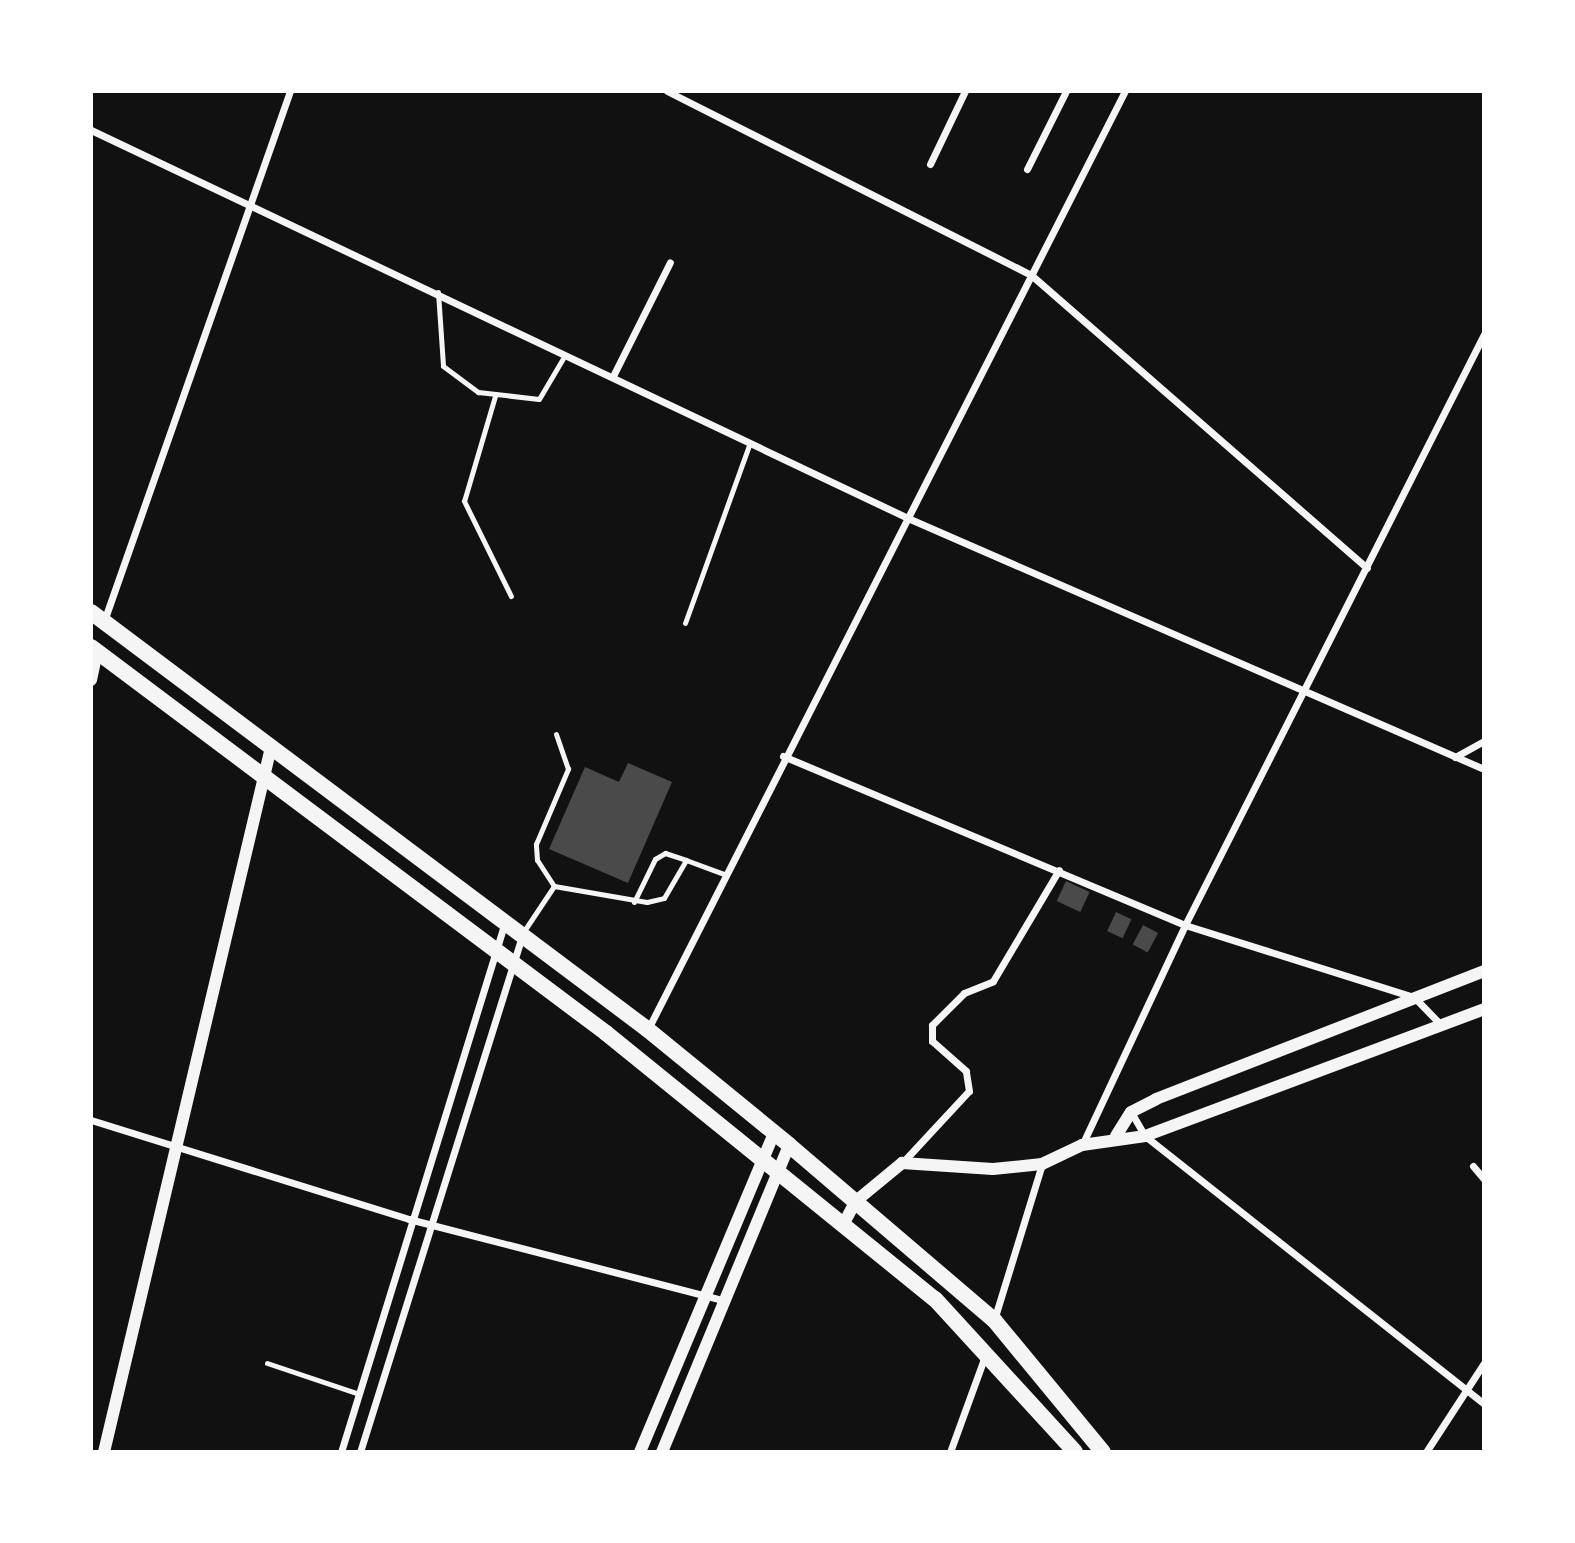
<!DOCTYPE html>
<style>
body{margin:0}
#map{position:relative;width:1575px;height:1543px;overflow:hidden;background:#111;font-family:Lora,serif}
div>[style]{position:absolute}
[style*='--x']{left:calc(var(--x)*1px);top:calc(var(--y)*1px);width:calc(var(--w)*1px);rotate:calc(var(--a)*1deg)}
.building>*{inset:0;background:#4a4a4a;transform-origin:0 0}
.service>*{height:5px;margin:-2.5px;padding:0 2.5px;transform-origin:2.5px;border-radius:2.5px;background:#f5f5f5}
.minor>*{height:7px;margin:-3.5px;padding:0 3.5px;transform-origin:3.5px;border-radius:3.5px;background:#f5f5f5}
.tertiary>*{height:12px;margin:-6px;padding:0 6px;transform-origin:6px;border-radius:6px;background:#f5f5f5}
.primary>*{height:16px;margin:-8px;padding:0 8px;transform-origin:8px;border-radius:8px;background:#f5f5f5}
span{translate:-50% -50%;white-space:nowrap;text-align:center;line-height:1.15;-webkit-text-stroke:7px #fff;paint-order:stroke}
.frame{position:absolute;inset:0;border:93px solid #fff;pointer-events:none}
</style>
<div id="map">
<div class="building">
<div style="clip-path:polygon(628px 763px,672px 782px,628px 883px,549px 849px,585px 767px,619px 782px)"></div>
<div style="left:1066px;top:881px;width:26px;height:22px;rotate:25deg"></div>
<div style="left:1116px;top:912px;width:17px;height:21px;rotate:25deg"></div>
<div style="left:1143px;top:925px;width:17px;height:22px;rotate:28deg"></div>
</div>
<div class="service">
<div style="--x:438;--y:292;--w:74;--a:86.1"></div>
<div style="--x:443;--y:366;--w:44;--a:36.6"></div>
<div style="--x:478;--y:392;--w:61;--a:6.5"></div>
<div style="--x:539;--y:399;--w:51;--a:-59.4"></div>
<div style="--x:495;--y:396;--w:109;--a:106.4"></div>
<div style="--x:464;--y:501;--w:106;--a:63.7"></div>
<div style="--x:685;--y:623;--w:192;--a:-70.2"></div>
<div style="--x:554;--y:886;--w:94;--a:9.8"></div>
<div style="--x:647;--y:902;--w:17;--a:-13"></div>
<div style="--x:664;--y:898;--w:44;--a:-59.9"></div>
<div style="--x:686;--y:860;--w:40;--a:20.2"></div>
<div style="--x:634;--y:902;--w:48;--a:-64"></div>
<div style="--x:655;--y:859;--w:12;--a:-31"></div>
<div style="--x:665;--y:853;--w:22;--a:18"></div>
<div style="--x:522;--y:934;--w:58;--a:-56.3"></div>
<div style="--x:554;--y:886;--w:31;--a:-123"></div>
<div style="--x:537;--y:860;--w:16;--a:-94"></div>
<div style="--x:536;--y:844;--w:82;--a:-66.9"></div>
<div style="--x:568;--y:769;--w:37;--a:-109"></div>
<div style="--x:267;--y:1363;--w:97;--a:18.6"></div>
</div>
<div class="minor">
<div style="--x:667;--y:91;--w:407;--a:26.8"></div>
<div style="--x:1030;--y:274;--w:447;--a:41.1"></div>
<div style="--x:91;--y:130;--w:907;--a:25.41"></div>
<div style="--x:910;--y:519;--w:626;--a:23.54"></div>
<div style="--x:930;--y:164;--w:81;--a:-64.4"></div>
<div style="--x:1027;--y:169;--w:87;--a:-63.4"></div>
<div style="--x:613;--y:376;--w:127;--a:-63.4"></div>
<div style="--x:104;--y:621;--w:562;--a:-70.66"></div>
<div style="--x:783;--y:756;--w:436;--a:22.8"></div>
<div style="--x:1185;--y:925;--w:240;--a:17.5"></div>
<div style="--x:1414;--y:997;--w:39;--a:46"></div>
<div style="--x:1455;--y:757;--w:33;--a:-29"></div>
<div style="--x:648;--y:1029;--w:1052;--a:-63.05"></div>
<div style="--x:1131;--y:1112;--w:28;--a:60"></div>
<div style="--x:1145;--y:1136;--w:432;--a:38.3"></div>
<div style="--x:91;--y:1120;--w:333;--a:17.3"></div>
<div style="--x:409;--y:1219;--w:324;--a:14.5"></div>
<div style="--x:1082;--y:1145;--w:243;--a:-64.9"></div>
<div style="--x:1185;--y:925;--w:662;--a:-63.16"></div>
<div style="--x:902;--y:1163;--w:98;--a:-47.1"></div>
<div style="--x:969;--y:1091;--w:20;--a:-99"></div>
<div style="--x:966;--y:1071;--w:45;--a:-138.6"></div>
<div style="--x:932;--y:1041;--w:16;--a:-90"></div>
<div style="--x:932;--y:1025;--w:45;--a:-45"></div>
<div style="--x:964;--y:993;--w:31;--a:-22"></div>
<div style="--x:993;--y:981;--w:129;--a:-59.3"></div>
<div style="--x:1473;--y:1166;--w:17;--a:50"></div>
<div style="--x:994;--y:1320;--w:163;--a:-72.9"></div>
<div style="--x:341;--y:1452;--w:555;--a:-72.81"></div>
<div style="--x:360;--y:1452;--w:541;--a:-72.57"></div>
<div style="--x:950;--y:1452;--w:102;--a:-70"></div>
<div style="--x:1426;--y:1452;--w:106;--a:-56.9"></div>
</div>
<div class="tertiary">
<div style="--x:91;--y:680;--w:29;--a:-78"></div>
<div style="--x:1116;--y:1136;--w:28;--a:-58"></div>
<div style="--x:1131;--y:1112;--w:28;--a:-27"></div>
<div style="--x:1156;--y:1099;--w:352;--a:-21.3"></div>
<div style="--x:843;--y:1225;--w:27;--a:-62"></div>
<div style="--x:856;--y:1201;--w:60;--a:-39.6"></div>
<div style="--x:902;--y:1163;--w:91;--a:3.8"></div>
<div style="--x:993;--y:1169;--w:49;--a:-5.8"></div>
<div style="--x:1042;--y:1164;--w:44;--a:-25.4"></div>
<div style="--x:1082;--y:1145;--w:64;--a:-8.1"></div>
<div style="--x:1145;--y:1136;--w:362;--a:-20.5"></div>
<div style="--x:104;--y:1452;--w:725;--a:-76.67"></div>
<div style="--x:640;--y:1452;--w:345;--a:-67.2"></div>
<div style="--x:662;--y:1452;--w:332;--a:-67.5"></div>
</div>
<div class="primary">
<div style="--x:91;--y:612;--w:695;--a:36.87"></div>
<div style="--x:647;--y:1029;--w:183;--a:39.2"></div>
<div style="--x:789;--y:1145;--w:270;--a:40.5"></div>
<div style="--x:994;--y:1320;--w:171;--a:50.5"></div>
<div style="--x:91;--y:647;--w:644;--a:36.85"></div>
<div style="--x:606;--y:1033;--w:423;--a:39"></div>
<div style="--x:935;--y:1299;--w:207;--a:47.5"></div>
</div>
<div class="frame"></div>
</div>
